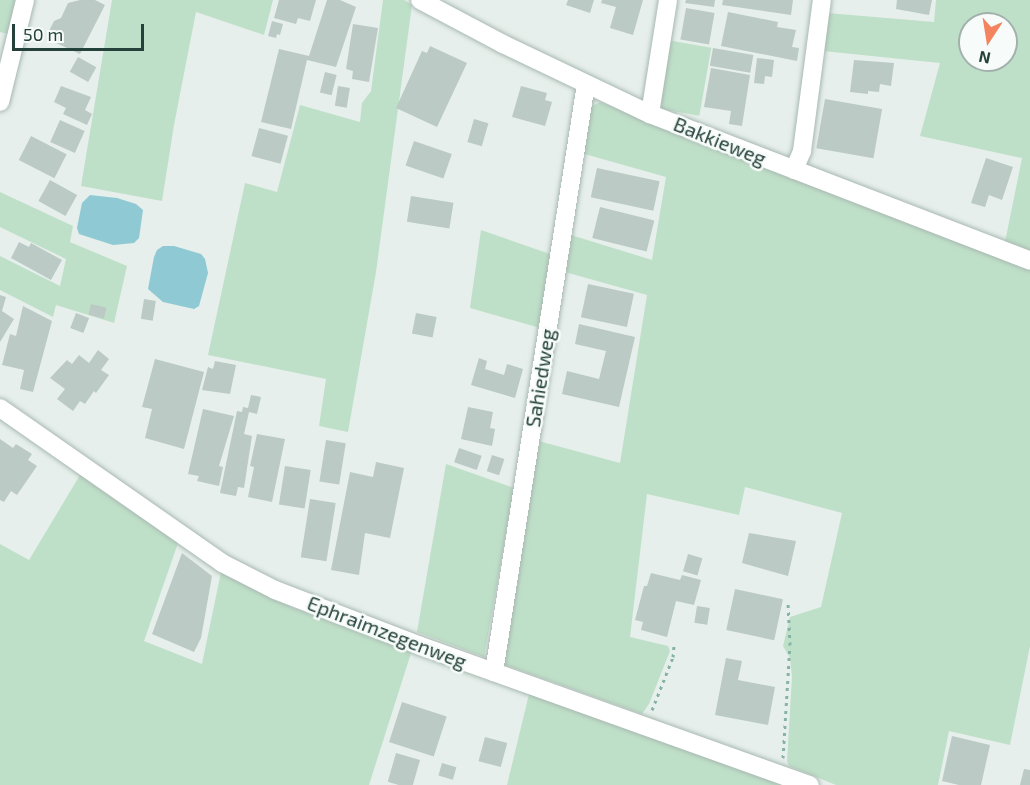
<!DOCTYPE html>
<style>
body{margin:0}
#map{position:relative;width:1030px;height:785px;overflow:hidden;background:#e6efeb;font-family:"Exo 2",sans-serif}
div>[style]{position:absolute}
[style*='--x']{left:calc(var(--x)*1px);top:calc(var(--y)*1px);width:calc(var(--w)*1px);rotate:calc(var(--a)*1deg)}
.green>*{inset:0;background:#bfe0c8;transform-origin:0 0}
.water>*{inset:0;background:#8ec9d4}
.building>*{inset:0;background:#bbcac4;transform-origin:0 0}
.path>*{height:3px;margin-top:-1.5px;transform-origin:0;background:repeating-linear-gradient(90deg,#86b3a5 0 3px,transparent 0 7.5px)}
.roads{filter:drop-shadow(0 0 2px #a8b8b2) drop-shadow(0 0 2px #a8b8b2)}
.minor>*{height:18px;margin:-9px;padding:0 9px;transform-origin:9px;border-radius:9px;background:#fff}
span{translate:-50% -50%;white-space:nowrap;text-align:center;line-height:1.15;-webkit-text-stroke:5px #f7fbf9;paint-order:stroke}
.street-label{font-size:20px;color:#24423a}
.north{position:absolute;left:958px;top:12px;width:60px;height:60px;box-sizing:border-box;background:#f7fbf9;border:2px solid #a3b1ad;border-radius:50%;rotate:192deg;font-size:16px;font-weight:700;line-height:24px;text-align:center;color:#24423a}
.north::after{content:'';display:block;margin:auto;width:21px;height:27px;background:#f4845f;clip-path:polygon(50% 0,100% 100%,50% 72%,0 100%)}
.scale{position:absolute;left:12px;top:24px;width:132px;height:27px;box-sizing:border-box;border:3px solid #24423a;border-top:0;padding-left:8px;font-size:18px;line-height:21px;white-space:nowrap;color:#24423a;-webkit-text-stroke:4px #f7fbf9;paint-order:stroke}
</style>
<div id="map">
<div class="green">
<div style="clip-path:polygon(0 0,20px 0,12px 35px,0 32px)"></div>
<div style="clip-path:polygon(112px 0,273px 0,264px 35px,196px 12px,174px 125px,162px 201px,81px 186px)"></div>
<div style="clip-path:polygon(383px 0,404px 0,412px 5px,376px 272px,348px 432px,319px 426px,326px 379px,208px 355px,245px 183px,277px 192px,300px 105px,360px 122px,362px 103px,371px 91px)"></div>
<div style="clip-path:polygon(evenodd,936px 0,1030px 0,1030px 251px,1005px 242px,1022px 158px,920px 136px,940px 63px,823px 51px,827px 13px,934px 22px,936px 0,970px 24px,1006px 24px,1006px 60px,970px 60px,970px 24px)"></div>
<div style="left:667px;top:40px;width:45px;height:69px;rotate:10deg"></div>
<div style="clip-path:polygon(600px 102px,1030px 268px,1030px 646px,1010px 745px,949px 731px,938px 785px,836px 785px,789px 766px,787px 761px,792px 677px,790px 658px,783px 646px,790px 617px,821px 607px,842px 513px,745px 487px,739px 515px,647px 494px,630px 637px,668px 646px,670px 651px,649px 704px,642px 714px,505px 665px,503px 659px,535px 440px,620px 463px,647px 295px,565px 272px,571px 235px,652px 260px,666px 177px,581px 153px,588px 108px)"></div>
<div style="clip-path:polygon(0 192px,73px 226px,70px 242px,127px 266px,114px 323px,56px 305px,53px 317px,0 290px,0 256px,60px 286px,66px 259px,0 227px)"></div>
<div style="clip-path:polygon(481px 230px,553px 255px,540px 328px,470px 308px)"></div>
<div style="clip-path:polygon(446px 464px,514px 488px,484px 657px,417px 632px)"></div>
<div style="clip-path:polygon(80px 475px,178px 543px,144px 641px,202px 664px,221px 572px,293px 608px,412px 650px,369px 785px,0 785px,0 544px,29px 560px)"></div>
<div style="clip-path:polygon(530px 690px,788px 785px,507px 785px)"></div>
</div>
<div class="water">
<div style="clip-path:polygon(90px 195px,117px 198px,136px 204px,143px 210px,139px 238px,134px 243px,113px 245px,79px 234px,77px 228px,82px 203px)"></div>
<div style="clip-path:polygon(163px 246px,174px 246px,201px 254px,205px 259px,208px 273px,199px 306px,194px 309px,163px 302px,148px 289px,154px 257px,157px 250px)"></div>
</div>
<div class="building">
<div style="clip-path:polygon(80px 0,95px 0,105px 5px,80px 54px,54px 42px,56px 38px,49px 31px,54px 21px,61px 18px,68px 3px)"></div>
<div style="clip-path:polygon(279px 0,316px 0,310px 21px,298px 18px,296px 24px,274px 18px)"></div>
<div style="clip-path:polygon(327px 0,340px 0,356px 7px,336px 67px,307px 60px,291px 129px,261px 122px,279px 49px,309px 56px)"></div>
<div style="clip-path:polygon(568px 0,594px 0,590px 13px,566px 5px)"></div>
<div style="clip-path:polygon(602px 0,643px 0,633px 35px,610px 28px,616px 7px,601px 3px)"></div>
<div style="clip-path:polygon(686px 0,715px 0,714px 7px,685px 3px)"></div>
<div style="clip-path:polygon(723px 0,793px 0,791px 15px,722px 5px)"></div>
<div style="clip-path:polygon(897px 0,932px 0,929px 15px,896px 9px)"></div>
<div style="left:686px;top:8px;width:29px;height:32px;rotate:10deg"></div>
<div style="clip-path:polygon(728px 12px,778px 22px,777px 27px,796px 30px,792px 47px,799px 48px,797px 61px,721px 46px)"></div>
<div style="clip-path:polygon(272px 21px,283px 24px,280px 35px,277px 34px,276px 38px,268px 36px)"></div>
<div style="clip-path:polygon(353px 24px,378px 28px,369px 82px,352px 79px,353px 71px,346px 69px)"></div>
<div style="clip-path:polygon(430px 46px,467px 63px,437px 127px,396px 108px,422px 51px,427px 53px)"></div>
<div style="left:713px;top:48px;width:41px;height:18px;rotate:10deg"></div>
<div style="left:78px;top:57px;width:21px;height:17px;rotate:29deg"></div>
<div style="clip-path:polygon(757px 58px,774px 60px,772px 77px,765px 76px,764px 84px,754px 83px)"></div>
<div style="clip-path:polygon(854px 60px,894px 63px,891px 86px,880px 84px,879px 92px,868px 91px,868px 94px,850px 92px)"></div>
<div style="clip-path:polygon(711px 68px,750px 75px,742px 126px,729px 124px,731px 111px,704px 107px)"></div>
<div style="left:325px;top:72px;width:12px;height:21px;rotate:14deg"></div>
<div style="clip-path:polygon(61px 86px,91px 97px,85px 110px,92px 114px,87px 125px,63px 114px,66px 108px,54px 102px)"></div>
<div style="left:338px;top:86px;width:12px;height:20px;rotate:9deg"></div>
<div style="clip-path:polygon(521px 86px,547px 93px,545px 100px,552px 102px,545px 126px,512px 117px)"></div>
<div style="left:825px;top:99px;width:58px;height:50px;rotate:10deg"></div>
<div style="left:474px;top:119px;width:15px;height:24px;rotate:16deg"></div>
<div style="left:60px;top:120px;width:27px;height:24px;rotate:24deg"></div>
<div style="left:259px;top:128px;width:30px;height:29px;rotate:15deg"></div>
<div style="left:31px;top:136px;width:40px;height:27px;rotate:27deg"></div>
<div style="left:414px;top:141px;width:40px;height:26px;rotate:19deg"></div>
<div style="clip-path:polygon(986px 158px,1013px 167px,1002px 200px,989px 195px,985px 207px,971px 203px)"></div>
<div style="left:597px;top:168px;width:64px;height:30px;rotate:12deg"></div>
<div style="left:50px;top:180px;width:31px;height:24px;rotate:29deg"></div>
<div style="left:411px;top:196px;width:43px;height:26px;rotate:9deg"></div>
<div style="left:600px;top:207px;width:56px;height:32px;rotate:14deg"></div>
<div style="clip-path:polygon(19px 242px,29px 247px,31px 243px,62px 260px,51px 280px,11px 258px)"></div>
<div style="left:588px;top:284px;width:47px;height:34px;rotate:12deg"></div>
<div style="clip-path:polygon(0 295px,6px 297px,2px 311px,14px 319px,0 342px)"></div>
<div style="left:144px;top:299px;width:12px;height:20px;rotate:9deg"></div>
<div style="left:91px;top:304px;width:16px;height:11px;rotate:14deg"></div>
<div style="clip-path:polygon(23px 306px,52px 321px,33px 392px,20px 389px,24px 370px,2px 365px,10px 334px,16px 336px)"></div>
<div style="left:76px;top:313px;width:14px;height:16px;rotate:21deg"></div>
<div style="left:416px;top:313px;width:21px;height:21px;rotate:11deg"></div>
<div style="clip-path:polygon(579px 324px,635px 337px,619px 407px,562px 394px,567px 371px,599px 379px,606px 351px,575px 344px)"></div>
<div style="clip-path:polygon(98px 350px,109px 359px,101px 370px,109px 375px,96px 393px,94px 391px,85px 404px,80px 401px,73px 411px,57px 399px,65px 389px,50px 378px,67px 360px,72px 364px,79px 355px,89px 363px)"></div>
<div style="clip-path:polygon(479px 358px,487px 361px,485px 369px,504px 375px,507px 364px,523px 369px,515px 398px,471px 385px)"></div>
<div style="clip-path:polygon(155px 359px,204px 372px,184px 449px,145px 438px,152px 409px,142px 407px)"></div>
<div style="clip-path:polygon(215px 361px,236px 365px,230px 394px,202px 390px,208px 367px,213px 369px)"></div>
<div style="clip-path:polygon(251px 395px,261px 397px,257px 414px,249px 412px,244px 434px,252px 436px,244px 488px,238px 487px,236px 496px,220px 493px,237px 411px,242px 412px,243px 407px,248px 408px)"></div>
<div style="clip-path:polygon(468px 407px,493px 412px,490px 428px,495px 429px,492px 446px,461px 439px)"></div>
<div style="clip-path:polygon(203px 409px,234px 416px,219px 466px,223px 467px,219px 486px,197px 481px,199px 476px,188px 474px)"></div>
<div style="clip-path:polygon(257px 434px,285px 439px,272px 502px,248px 497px,254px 467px,250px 466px)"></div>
<div style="clip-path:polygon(0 439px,13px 448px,16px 444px,32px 454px,28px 460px,37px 466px,17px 495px,11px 491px,4px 502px,0 500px)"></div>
<div style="left:326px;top:440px;width:20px;height:42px;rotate:9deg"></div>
<div style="left:459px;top:448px;width:24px;height:15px;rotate:19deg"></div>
<div style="left:492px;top:455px;width:13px;height:17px;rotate:18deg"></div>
<div style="clip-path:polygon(376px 462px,404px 468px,390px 538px,365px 533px,359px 575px,331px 570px,350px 472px,373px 477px)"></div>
<div style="left:285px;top:466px;width:26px;height:39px;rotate:9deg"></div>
<div style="left:310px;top:499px;width:26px;height:59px;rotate:9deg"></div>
<div style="clip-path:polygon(749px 533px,796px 541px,788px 576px,742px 563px)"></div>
<div style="clip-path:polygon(182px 553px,212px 576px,201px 638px,194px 652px,152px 634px)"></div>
<div style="left:688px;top:554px;width:15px;height:18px;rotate:16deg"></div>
<div style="clip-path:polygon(651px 573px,680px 580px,682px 575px,701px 580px,694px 605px,676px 601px,667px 637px,641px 630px,643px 622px,635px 620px,644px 586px,647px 586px)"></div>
<div style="left:735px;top:589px;width:49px;height:42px;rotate:12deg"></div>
<div style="left:697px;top:606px;width:13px;height:17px;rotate:9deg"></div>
<div style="clip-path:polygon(726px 658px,742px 661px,738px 680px,775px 687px,768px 725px,715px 715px)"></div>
<div style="left:402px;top:702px;width:47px;height:42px;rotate:18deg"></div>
<div style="clip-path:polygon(952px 736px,990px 745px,981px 785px,959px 785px,942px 781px)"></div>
<div style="left:485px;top:737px;width:23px;height:25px;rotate:15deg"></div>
<div style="left:396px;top:753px;width:25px;height:30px;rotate:16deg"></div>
<div style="left:442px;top:763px;width:15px;height:13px;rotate:16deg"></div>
<div style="clip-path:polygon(1024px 769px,1030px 770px,1030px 785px,1020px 785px)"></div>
</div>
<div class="path">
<div style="--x:652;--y:710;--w:57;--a:-68.4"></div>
<div style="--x:673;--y:657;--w:12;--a:-85"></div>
<div style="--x:783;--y:758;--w:113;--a:-86.5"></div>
<div style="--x:790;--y:645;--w:42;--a:-92.7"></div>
</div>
<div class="roads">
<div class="minor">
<div style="--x:420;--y:0;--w:94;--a:27.9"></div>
<div style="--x:503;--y:44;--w:163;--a:25.5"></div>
<div style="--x:650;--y:114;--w:407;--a:21.1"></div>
<div style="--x:0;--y:102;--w:105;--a:-76.2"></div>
<div style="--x:650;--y:114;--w:115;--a:-81"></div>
<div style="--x:794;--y:170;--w:21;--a:-67"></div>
<div style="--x:802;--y:151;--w:152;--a:-82.5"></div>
<div style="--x:0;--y:408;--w:271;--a:34.9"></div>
<div style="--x:222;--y:563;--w:59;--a:27"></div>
<div style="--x:275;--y:590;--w:156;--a:21"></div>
<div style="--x:421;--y:646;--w:413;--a:19.7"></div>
<div style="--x:494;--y:672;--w:595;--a:-81.11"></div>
</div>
</div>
<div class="street-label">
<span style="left:720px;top:141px;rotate:22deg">Bakkieweg</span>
<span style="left:540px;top:378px;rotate:-81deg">Sahiedweg</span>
<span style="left:387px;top:632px;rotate:21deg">Ephraimzegenweg</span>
</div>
<div class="north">N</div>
<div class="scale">50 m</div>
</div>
